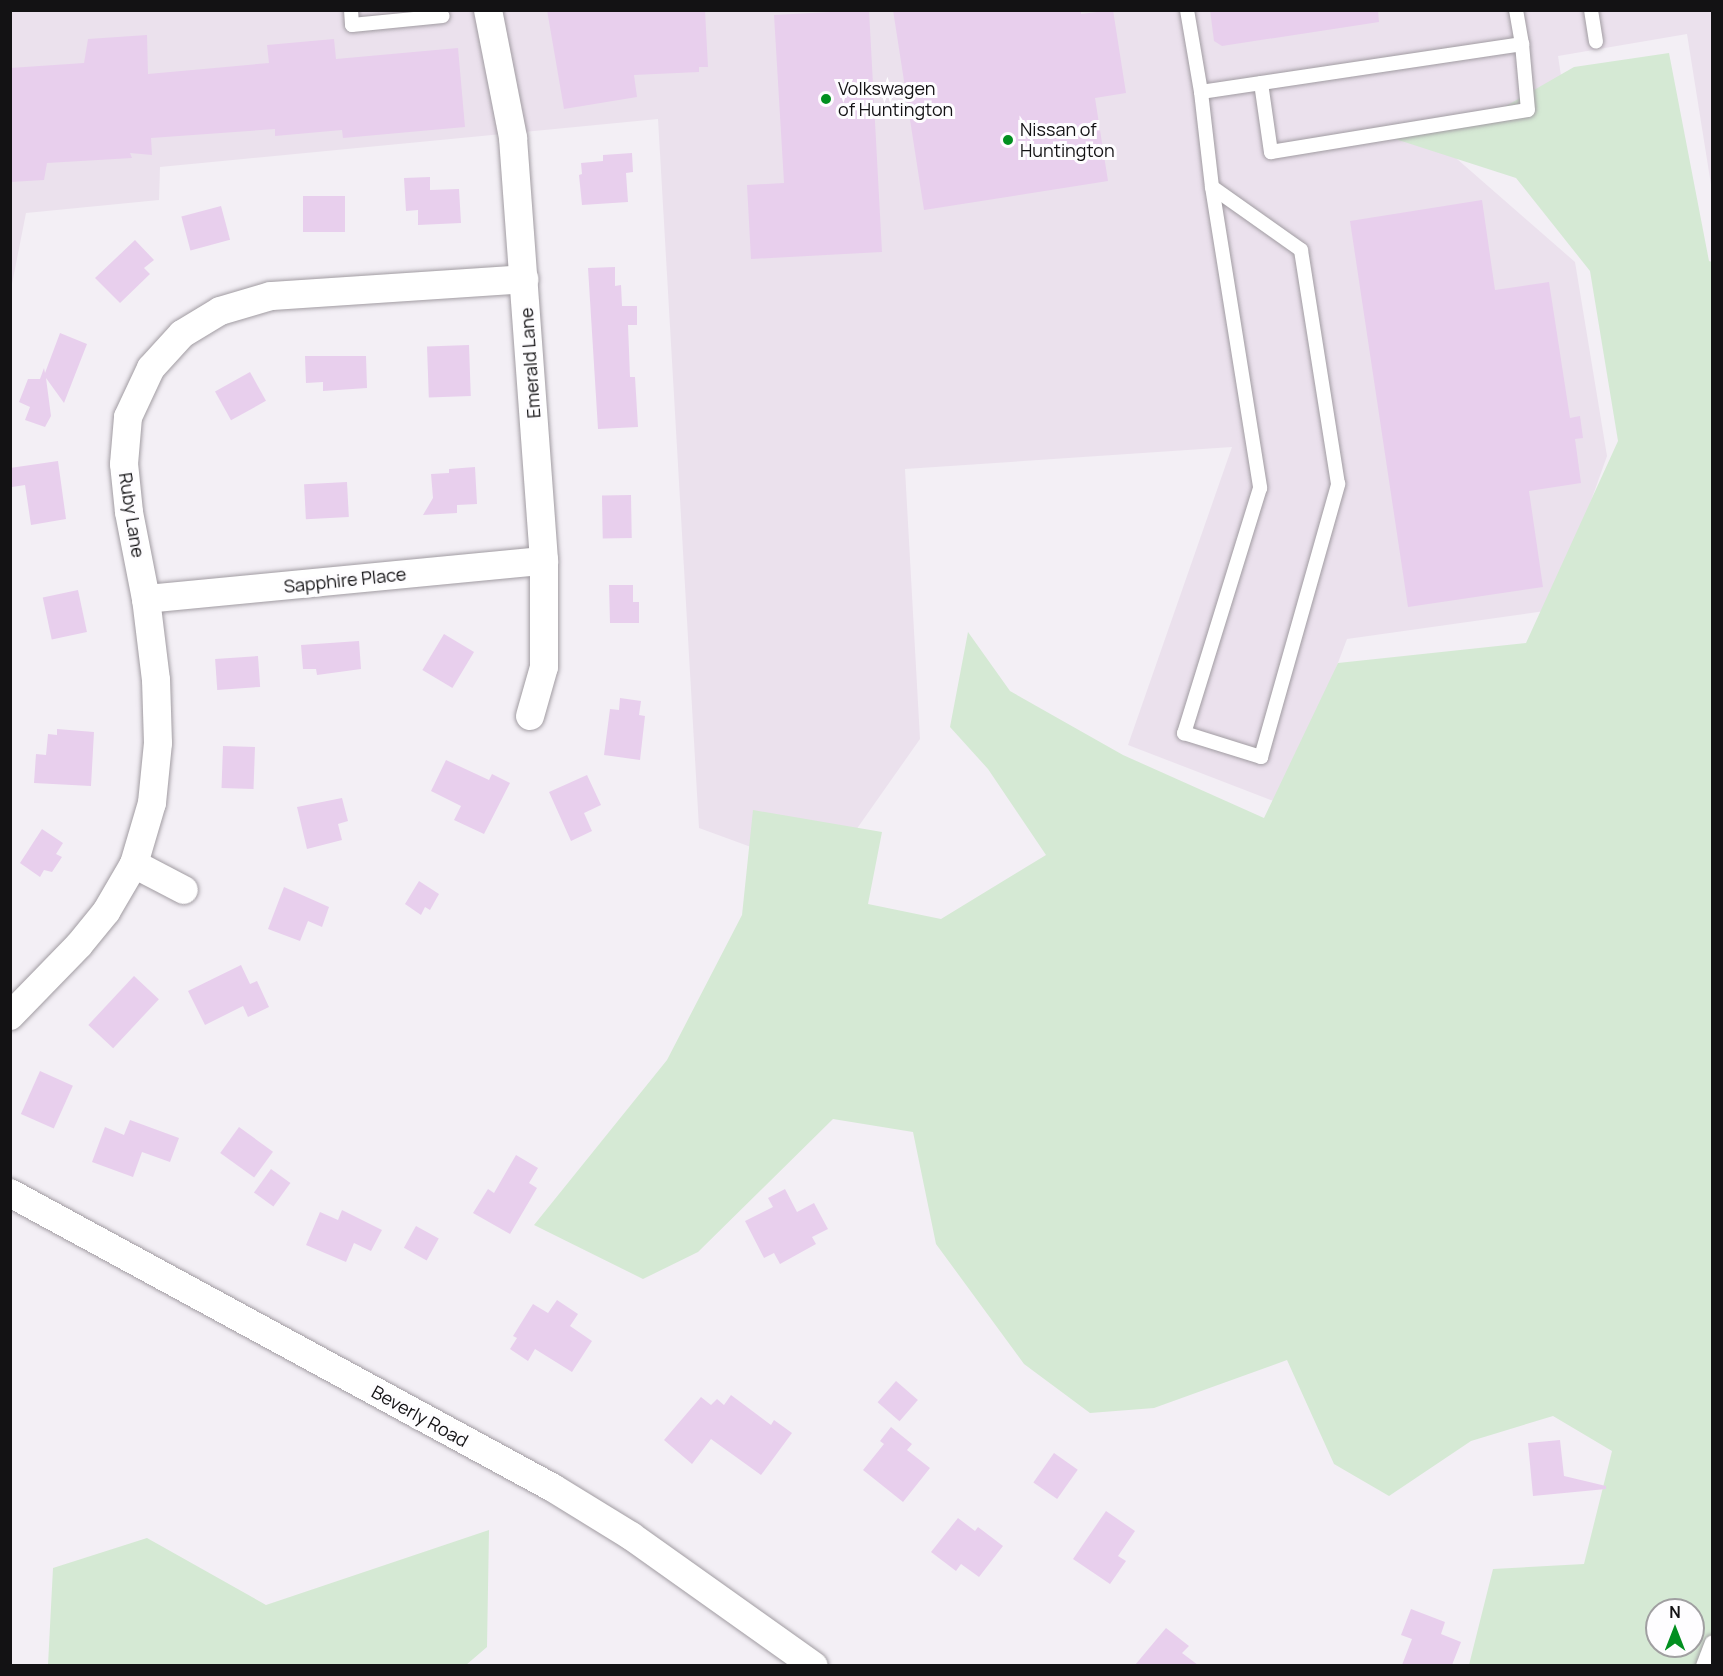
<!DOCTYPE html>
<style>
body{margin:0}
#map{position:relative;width:1723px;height:1676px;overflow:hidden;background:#f3eff5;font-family:Manrope,sans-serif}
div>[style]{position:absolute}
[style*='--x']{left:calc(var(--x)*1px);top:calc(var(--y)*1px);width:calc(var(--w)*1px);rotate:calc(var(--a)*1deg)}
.built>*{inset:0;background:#ebe1ed}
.green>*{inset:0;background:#d5e9d4}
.building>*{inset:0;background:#e8cfed;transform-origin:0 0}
.roads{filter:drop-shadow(0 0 2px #a19ca2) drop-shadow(0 0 2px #a19ca2)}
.service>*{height:14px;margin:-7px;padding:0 7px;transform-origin:7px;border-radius:7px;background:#fff}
.minor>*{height:28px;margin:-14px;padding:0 14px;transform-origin:14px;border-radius:14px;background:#fff}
.dots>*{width:16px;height:16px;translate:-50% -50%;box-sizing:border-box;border:3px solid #fefdff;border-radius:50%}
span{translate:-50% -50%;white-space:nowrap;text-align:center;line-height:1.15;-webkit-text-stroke:6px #fefdff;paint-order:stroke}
.poi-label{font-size:18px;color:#131214}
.left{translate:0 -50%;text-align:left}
.street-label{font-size:18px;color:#131214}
.frame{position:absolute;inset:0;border:12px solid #131214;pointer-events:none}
.north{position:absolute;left:1645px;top:1598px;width:60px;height:60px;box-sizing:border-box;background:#fefdff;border:2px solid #a09fa1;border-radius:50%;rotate:0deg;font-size:16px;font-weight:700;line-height:24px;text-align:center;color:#131214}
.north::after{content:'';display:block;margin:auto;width:21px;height:27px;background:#028f20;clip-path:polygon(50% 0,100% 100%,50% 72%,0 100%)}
</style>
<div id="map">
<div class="built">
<div style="clip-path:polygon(11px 11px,1712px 11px,1712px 191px,1687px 34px,1558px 56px,1568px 122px,1441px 145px,1575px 262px,1607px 456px,1552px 610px,1347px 639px,1284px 805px,1128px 745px,1232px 447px,905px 469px,920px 739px,825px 874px,699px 828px,658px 119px,160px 167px,159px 200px,26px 213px,11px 289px)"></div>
</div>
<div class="green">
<div style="clip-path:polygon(evenodd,1669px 53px,1709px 261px,1712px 262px,1712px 1665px,1469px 1665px,1493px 1569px,1584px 1564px,1612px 1451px,1553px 1416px,1471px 1441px,1389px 1496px,1334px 1464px,1287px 1360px,1154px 1408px,1090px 1413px,1024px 1364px,936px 1244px,913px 1132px,833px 1119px,698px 1252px,643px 1279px,534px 1225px,667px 1060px,742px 915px,753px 810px,882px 832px,868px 904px,941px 919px,1046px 855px,988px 769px,950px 727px,968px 632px,1010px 691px,1123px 755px,1264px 818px,1338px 663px,1526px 643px,1618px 441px,1590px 271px,1516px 178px,1389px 137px,1494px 113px,1574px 67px,1669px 53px,1657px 1610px,1693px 1610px,1693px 1646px,1657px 1646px,1657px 1610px)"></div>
<div style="clip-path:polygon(489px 1530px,487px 1647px,466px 1665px,48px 1665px,53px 1568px,147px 1538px,266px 1605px)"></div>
</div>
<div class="building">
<div style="clip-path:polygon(547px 10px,705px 10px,708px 67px,699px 67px,699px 72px,634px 75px,637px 97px,564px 109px)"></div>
<div style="clip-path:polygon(869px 10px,882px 252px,751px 259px,747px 185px,784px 183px,774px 15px)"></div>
<div style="clip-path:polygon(893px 10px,1081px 10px,1081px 14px,1113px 10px,1126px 93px,1095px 98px,1108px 181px,924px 210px)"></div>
<div style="clip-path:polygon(1210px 10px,1378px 10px,1379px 22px,1222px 46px,1214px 41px)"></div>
<div style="clip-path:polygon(147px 35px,148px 74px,269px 63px,267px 45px,334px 39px,336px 59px,458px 48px,465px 127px,343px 138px,342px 130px,275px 136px,275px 129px,151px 138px,152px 155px,130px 153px,132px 158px,47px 163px,44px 180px,10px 182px,10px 68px,84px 63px,88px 39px)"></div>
<div style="clip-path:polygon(632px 153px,633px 172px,626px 173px,628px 202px,582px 205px,579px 175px,582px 174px,581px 163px,603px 161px,603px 155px)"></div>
<div style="clip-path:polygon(430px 177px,430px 190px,459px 189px,461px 223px,418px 225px,418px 210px,406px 211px,404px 178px)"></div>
<div style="left:303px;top:196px;width:42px;height:36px"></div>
<div style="clip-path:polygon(1482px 200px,1495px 290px,1549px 282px,1570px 418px,1580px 416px,1583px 438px,1575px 439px,1581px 483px,1529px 491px,1543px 587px,1408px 607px,1350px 221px)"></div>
<div style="left:221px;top:206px;width:35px;height:41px;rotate:75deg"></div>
<div style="clip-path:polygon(135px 240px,154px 260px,144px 268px,150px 274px,120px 303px,95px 278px)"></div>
<div style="clip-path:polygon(615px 267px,615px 286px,621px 285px,622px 306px,637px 306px,637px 325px,628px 325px,630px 377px,635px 377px,638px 427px,598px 429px,588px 268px)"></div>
<div style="clip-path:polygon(60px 333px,87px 344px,64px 403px,46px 378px,51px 416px,45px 427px,25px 420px,30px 407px,19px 402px,28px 379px,40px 379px,44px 368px,45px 373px)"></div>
<div style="left:469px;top:345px;width:51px;height:42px;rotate:88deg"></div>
<div style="clip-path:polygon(305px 356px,366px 356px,367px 388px,323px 391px,323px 382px,306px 383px)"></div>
<div style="left:250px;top:372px;width:33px;height:40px;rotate:61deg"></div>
<div style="clip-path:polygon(58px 461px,66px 519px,31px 525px,25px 485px,12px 487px,10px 468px)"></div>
<div style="clip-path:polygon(475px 467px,477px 504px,457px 505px,457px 513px,423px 515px,433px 498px,431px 474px,449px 473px,449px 469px)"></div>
<div style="left:347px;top:482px;width:35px;height:43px;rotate:87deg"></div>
<div style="left:631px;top:495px;width:43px;height:29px;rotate:89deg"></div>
<div style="clip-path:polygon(609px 585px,633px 585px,633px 602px,639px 602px,639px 623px,610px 623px)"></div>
<div style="left:78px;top:590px;width:43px;height:36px;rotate:78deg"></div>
<div style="left:444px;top:634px;width:35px;height:42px;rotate:31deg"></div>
<div style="clip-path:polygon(359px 641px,361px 669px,317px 675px,316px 669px,303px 669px,301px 645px)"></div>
<div style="left:258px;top:656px;width:31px;height:43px;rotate:86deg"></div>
<div style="clip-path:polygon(620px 698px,641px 701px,639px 715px,645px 716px,640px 760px,604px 755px,610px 709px,619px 710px)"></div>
<div style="clip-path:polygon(57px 729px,94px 732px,91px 786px,34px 783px,36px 754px,46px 755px,48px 734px,57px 735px)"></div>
<div style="left:223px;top:746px;width:32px;height:42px;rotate:2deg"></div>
<div style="clip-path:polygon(446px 760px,489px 780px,492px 774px,510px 783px,484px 834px,454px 820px,461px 806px,431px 791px)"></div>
<div style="clip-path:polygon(587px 775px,601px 805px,584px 813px,592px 831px,571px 841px,549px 792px)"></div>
<div style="clip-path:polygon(342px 798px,348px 821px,338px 824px,342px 840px,307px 849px,297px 807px)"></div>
<div style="clip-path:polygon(42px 829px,63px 843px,56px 854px,62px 857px,52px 872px,44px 870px,40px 877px,20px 863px)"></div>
<div style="clip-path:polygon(419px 881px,439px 894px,430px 910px,425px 907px,421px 915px,405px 904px)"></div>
<div style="clip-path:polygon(284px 887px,329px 907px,322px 927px,308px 921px,300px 941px,268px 929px)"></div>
<div style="clip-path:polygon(241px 965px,250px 984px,257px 981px,269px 1007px,248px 1017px,243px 1006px,205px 1025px,188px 991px)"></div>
<div style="left:134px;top:976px;width:34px;height:67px;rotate:43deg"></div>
<div style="left:40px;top:1071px;width:36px;height:47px;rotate:24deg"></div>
<div style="clip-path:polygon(130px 1120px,179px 1138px,170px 1162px,142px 1152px,133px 1177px,92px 1162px,105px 1127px,124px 1135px)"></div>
<div style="left:239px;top:1127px;width:42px;height:32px;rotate:36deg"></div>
<div style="clip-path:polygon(516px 1155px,538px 1168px,529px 1183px,537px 1188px,510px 1234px,473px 1213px,488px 1189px,494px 1193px)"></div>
<div style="left:271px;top:1169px;width:24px;height:29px;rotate:36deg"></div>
<div style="clip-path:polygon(785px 1189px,797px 1212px,814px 1203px,828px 1229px,812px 1237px,816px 1244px,780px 1264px,774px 1253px,764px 1258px,745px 1221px,773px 1207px,768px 1198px)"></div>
<div style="clip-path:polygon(342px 1210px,382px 1230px,371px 1251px,354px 1243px,346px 1262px,306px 1245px,320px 1212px,338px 1220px)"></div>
<div style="left:416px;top:1226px;width:26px;height:25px;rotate:29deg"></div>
<div style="clip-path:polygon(557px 1300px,578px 1314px,570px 1326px,592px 1341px,572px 1372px,535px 1349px,528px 1361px,510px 1349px,517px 1338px,513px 1336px,533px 1304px,548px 1313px)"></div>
<div style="left:896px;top:1381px;width:29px;height:28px;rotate:41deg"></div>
<div style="clip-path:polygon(731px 1395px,771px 1425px,774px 1420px,792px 1433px,761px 1475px,711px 1439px,692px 1464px,664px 1440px,701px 1397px,711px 1405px,717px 1399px,724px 1405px)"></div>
<div style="clip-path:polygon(891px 1427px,912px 1444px,907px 1450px,930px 1468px,903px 1502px,863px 1470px,884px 1444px,880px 1441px)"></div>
<div style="clip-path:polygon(1560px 1440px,1564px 1476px,1606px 1486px,1606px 1489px,1533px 1496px,1528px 1443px)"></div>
<div style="left:1054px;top:1453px;width:29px;height:36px;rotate:35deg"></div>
<div style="clip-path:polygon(1106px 1511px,1135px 1531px,1118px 1556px,1126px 1561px,1110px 1584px,1073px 1559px)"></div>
<div style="clip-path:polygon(958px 1518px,975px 1531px,978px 1527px,1003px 1546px,979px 1577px,961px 1564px,956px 1571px,931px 1552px)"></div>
<div style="clip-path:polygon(1411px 1609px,1445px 1622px,1441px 1634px,1461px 1642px,1452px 1665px,1402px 1665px,1412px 1639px,1401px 1635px)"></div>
<div style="clip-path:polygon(1166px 1628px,1189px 1646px,1182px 1653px,1198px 1665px,1135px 1665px)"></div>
</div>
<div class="roads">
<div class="service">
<div style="--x:351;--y:10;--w:15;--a:86"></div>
<div style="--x:352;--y:25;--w:91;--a:-5.6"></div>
<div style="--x:1187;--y:10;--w:83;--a:80.3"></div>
<div style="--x:1201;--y:92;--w:325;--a:-8.5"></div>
<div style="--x:1522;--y:44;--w:35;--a:-100"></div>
<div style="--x:1591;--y:10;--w:32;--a:81"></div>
<div style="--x:1261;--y:83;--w:70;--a:81.8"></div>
<div style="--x:1271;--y:152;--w:260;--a:-9.3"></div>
<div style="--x:1528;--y:110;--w:66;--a:-95.2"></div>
<div style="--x:1201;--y:92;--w:96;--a:83.4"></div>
<div style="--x:1212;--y:187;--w:305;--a:80.9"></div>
<div style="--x:1260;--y:488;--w:257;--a:107.2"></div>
<div style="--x:1184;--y:733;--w:81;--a:17.3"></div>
<div style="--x:1261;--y:757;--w:284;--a:-74.2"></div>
<div style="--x:1338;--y:484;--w:237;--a:-99"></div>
<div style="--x:1301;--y:250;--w:109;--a:-144.7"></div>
<div style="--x:1703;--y:1666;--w:25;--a:-69"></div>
</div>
<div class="minor">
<div style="--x:488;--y:10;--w:130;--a:78.9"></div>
<div style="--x:513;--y:138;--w:424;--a:85.8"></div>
<div style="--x:544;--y:561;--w:106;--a:90"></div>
<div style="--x:544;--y:667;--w:51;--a:105.9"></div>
<div style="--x:146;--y:599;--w:400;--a:-5.5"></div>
<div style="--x:134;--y:864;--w:56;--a:27.5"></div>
<div style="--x:10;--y:1016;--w:99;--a:-45.8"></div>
<div style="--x:79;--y:945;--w:43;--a:-50.7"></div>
<div style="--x:106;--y:912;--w:56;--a:-59.7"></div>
<div style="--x:134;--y:864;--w:64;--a:-73.6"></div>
<div style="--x:152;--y:803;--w:60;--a:-84.3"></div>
<div style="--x:158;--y:743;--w:63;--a:-91.8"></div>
<div style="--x:156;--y:680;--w:82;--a:-97"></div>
<div style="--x:146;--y:599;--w:89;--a:-101.1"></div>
<div style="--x:129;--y:512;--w:48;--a:-95.9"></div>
<div style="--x:124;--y:464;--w:47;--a:-85.1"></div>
<div style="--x:128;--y:417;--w:54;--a:-64.9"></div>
<div style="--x:151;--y:368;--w:46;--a:-47.6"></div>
<div style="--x:182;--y:334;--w:44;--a:-31.2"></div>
<div style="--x:220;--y:311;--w:53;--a:-16.4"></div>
<div style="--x:271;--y:296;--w:254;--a:-3.8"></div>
<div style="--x:10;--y:1193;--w:618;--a:28.51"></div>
<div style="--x:553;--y:1488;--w:92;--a:31.6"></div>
<div style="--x:631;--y:1536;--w:224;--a:35.4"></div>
</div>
</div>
<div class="dots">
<div style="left:826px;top:99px;background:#028f20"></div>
<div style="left:1008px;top:140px;background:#028f20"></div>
</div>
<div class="poi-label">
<span class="left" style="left:838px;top:99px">Volkswagen<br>of Huntington</span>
<span class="left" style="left:1020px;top:140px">Nissan of<br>Huntington</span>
</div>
<div class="street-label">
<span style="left:530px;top:363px;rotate:-94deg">Emerald Lane</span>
<span style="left:132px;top:515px;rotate:81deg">Ruby Lane</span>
<span style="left:345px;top:580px;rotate:-6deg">Sapphire Place</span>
<span style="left:420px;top:1416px;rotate:29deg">Beverly Road</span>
</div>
<div class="frame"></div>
<div class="north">N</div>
</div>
